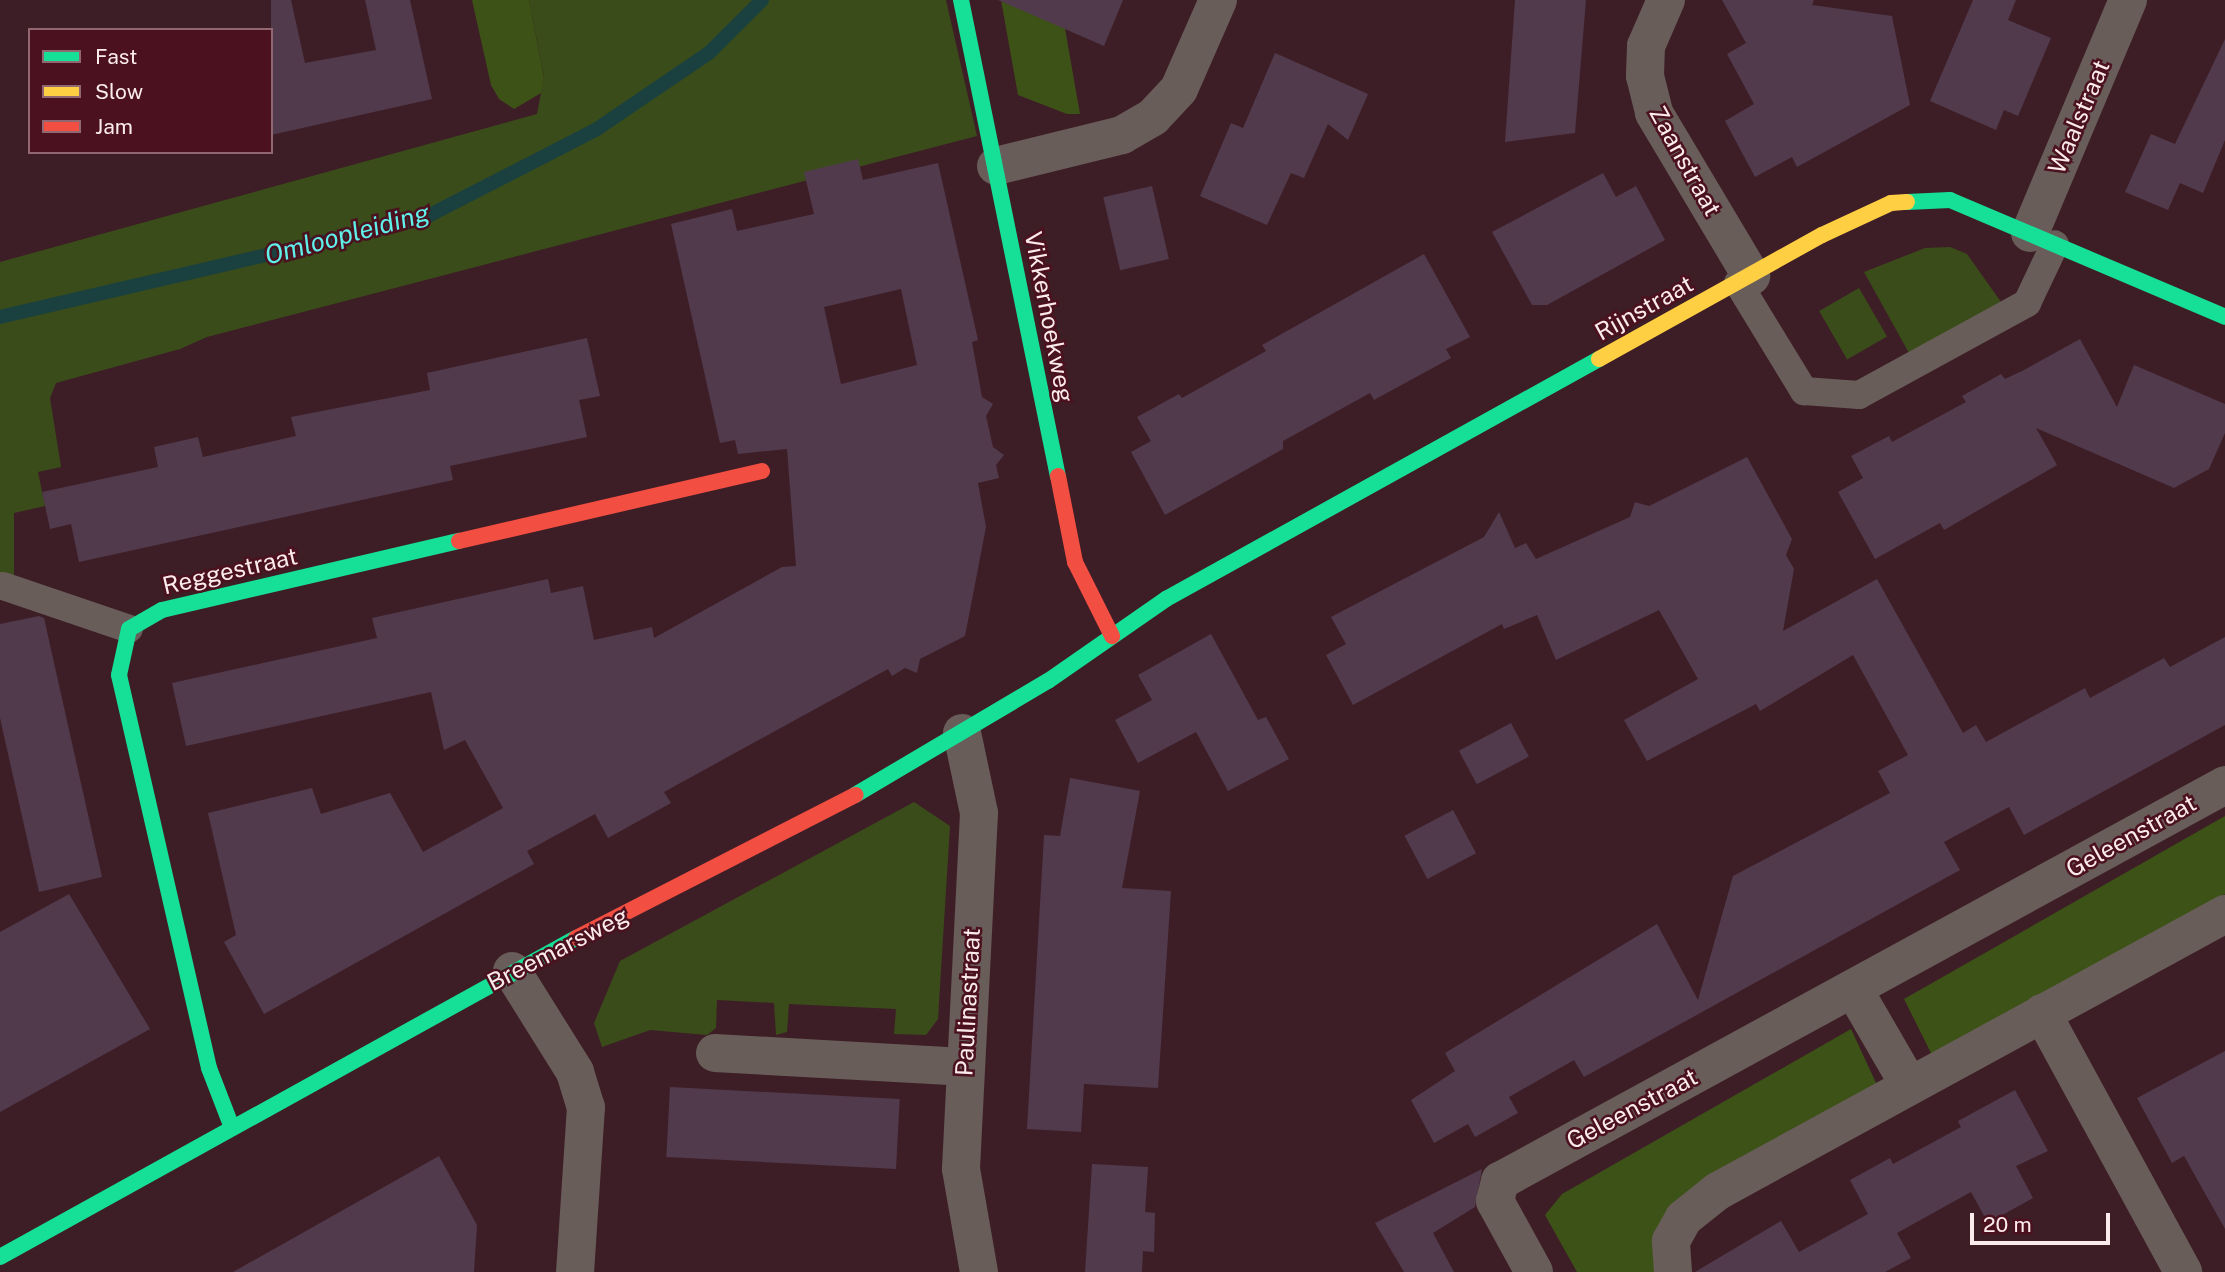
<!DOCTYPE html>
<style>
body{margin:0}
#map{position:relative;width:2225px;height:1272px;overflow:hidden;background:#3e1e26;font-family:"Public Sans",sans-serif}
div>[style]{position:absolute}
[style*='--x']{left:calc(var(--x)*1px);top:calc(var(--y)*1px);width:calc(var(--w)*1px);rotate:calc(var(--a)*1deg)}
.green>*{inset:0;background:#3a4c1a;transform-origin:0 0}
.forest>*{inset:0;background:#3c5217}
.stream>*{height:14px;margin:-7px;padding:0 7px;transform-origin:7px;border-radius:7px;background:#1a413f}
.building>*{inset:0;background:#513a4c;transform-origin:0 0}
.lane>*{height:28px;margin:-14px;padding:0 14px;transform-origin:14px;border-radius:14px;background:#685d58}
.street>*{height:38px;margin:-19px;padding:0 19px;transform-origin:19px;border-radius:19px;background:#685d58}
.fast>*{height:16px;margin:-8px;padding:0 8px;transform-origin:8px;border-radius:8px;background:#16e098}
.slow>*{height:16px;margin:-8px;padding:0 8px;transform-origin:8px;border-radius:8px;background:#ffcf43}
.jam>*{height:16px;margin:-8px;padding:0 8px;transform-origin:8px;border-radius:8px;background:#f24e42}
span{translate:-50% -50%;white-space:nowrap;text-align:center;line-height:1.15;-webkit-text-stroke:5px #4b111f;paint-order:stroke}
.street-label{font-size:24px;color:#fbebed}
.water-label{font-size:26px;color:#5ff1e9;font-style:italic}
.legend{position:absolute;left:28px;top:28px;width:245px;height:126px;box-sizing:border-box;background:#4b111f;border:2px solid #916871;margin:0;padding:9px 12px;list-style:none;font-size:21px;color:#fbebed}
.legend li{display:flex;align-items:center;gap:14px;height:35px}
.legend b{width:35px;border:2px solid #916871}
.scale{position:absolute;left:1970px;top:1213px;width:140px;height:32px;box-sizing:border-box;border:4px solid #fbebed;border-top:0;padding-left:9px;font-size:21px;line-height:24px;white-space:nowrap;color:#fbebed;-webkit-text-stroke:5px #4b111f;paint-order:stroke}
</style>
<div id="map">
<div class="green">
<div style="clip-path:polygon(529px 0,946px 0,977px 136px,207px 337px,180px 349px,56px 383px,50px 398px,61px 467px,38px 472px,45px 506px,14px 513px,14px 577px,0 573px,0 262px,537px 114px,544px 77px)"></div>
<div style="clip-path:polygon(1950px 247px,1967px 254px,2001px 302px,1909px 353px,1864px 272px,1925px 248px)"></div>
<div style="left:1859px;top:288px;width:56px;height:46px;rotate:60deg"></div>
<div style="clip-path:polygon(914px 802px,950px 826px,938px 1019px,926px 1035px,894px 1034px,896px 1009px,789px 1004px,787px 1032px,776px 1035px,774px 1003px,717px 1000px,716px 1028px,707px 1035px,650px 1030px,602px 1047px,594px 1023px,620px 961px)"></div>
</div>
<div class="forest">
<div style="clip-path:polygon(472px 0,529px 0,544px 78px,541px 93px,514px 109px,499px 99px,491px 85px)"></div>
<div style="clip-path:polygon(1001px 0,1060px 0,1080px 114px,1067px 114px,1018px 95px)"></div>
<div style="clip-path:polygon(2225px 816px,2225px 894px,1932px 1055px,1904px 999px)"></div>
<div style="clip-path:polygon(1851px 1029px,1877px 1085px,1661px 1223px,1654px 1272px,1577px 1272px,1545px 1215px,1562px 1194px)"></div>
</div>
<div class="stream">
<div style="--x:0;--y:317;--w:433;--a:-13.1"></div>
<div style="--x:422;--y:219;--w:197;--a:-27.2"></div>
<div style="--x:597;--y:129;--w:135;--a:-34.2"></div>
<div style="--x:709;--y:53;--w:75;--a:-45"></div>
</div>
<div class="building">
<div style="clip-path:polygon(271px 0,291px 0,305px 63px,376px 50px,365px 0,410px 0,432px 99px,271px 135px)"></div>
<div style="clip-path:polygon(998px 0,1123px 0,1104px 46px)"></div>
<div style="clip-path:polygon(1515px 0,1586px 0,1575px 133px,1505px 142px)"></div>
<div style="clip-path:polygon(1722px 0,1814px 0,1812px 5px,1892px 16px,1910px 105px,1797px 167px,1792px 157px,1755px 177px,1725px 121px,1754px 104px,1727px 54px,1746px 43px)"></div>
<div style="clip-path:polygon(1973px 0,2016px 0,2008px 20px,2051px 38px,2018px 116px,2004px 110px,1996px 130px,1930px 101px)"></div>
<div style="clip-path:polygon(2225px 39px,2225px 140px,2203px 193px,2180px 183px,2168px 210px,2125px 192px,2151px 134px,2175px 144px)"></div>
<div style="clip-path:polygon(1275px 53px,1368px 94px,1348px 140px,1328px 124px,1304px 178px,1291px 173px,1267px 225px,1200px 196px,1231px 123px,1243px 128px)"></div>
<div style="clip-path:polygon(evenodd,858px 159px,863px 180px,938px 163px,978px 340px,972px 342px,982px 397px,993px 404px,986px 416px,993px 447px,1004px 455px,996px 465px,999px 478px,978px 483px,986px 527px,965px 636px,920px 659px,917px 673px,905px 668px,892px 676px,888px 669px,664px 792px,671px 803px,608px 838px,595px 814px,527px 851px,534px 864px,264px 1014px,224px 942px,236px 935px,208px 813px,312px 788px,321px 814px,390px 793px,423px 852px,503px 808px,465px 740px,444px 750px,431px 692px,186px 746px,172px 683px,377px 638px,372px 618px,548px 579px,551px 593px,583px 586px,594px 640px,652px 627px,654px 638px,782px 567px,796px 566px,787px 449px,738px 454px,735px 440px,720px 443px,671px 224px,732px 209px,737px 231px,814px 214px,804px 172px,858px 159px,901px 289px,917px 365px,841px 384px,824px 307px,901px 289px)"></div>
<div style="clip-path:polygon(1603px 173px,1616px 197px,1636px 186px,1665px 240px,1547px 305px,1532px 305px,1492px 232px)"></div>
<div style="left:1152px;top:186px;width:75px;height:50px;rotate:77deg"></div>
<div style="clip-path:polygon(1424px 254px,1470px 337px,1446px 349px,1451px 358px,1374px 400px,1370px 393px,1283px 441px,1283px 449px,1165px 515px,1131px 452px,1151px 441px,1137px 417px,1179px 394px,1182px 398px,1266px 351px,1262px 345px)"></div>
<div style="clip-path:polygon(587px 338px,600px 396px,579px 400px,587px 437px,450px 466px,453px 480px,79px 562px,71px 524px,50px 529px,42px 492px,158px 467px,154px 447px,198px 437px,203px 457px,296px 436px,291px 417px,430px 390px,427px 373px)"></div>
<div style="clip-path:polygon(2080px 339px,2117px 407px,2134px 365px,2225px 404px,2225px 433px,2209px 469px,2174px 488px,2036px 428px,2057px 465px,1944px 530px,1940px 523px,1875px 559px,1838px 492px,1863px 478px,1851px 456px,1889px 436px,1892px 442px,1966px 402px,1962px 396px,2001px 374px,2005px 379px,2024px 370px)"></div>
<div style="clip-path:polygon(1747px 457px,1792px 539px,1786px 555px,1794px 569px,1783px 631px,1877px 579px,1963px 733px,1976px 725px,1986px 742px,2085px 688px,2090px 698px,2164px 658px,2170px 667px,2225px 637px,2225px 725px,2024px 835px,2009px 807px,1944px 842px,1960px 870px,1584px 1077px,1574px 1060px,1509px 1097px,1518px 1113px,1475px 1137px,1468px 1124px,1434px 1143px,1411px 1100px,1455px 1071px,1445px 1053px,1657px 924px,1698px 1000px,1733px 876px,1890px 793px,1878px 771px,1908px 755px,1853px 655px,1760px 711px,1756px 704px,1647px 761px,1624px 720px,1698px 679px,1659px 610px,1556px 660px,1537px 615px,1504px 629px,1502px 624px,1353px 705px,1326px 655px,1346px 644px,1331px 617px,1484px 537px,1499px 512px,1515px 548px,1526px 543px,1536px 559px,1630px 517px,1635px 502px,1649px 506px)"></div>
<div style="clip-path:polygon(39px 616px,44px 618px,102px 877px,39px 892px,0 718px,0 624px)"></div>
<div style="clip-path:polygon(1211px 634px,1258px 720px,1266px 717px,1289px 759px,1228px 791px,1196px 732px,1138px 763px,1115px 720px,1152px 700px,1138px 675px)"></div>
<div style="left:1511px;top:723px;width:38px;height:59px;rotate:62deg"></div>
<div style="clip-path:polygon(1070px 778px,1140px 791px,1122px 888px,1171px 891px,1158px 1088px,1084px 1084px,1081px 1132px,1027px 1129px,1044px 835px,1060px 836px)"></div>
<div style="left:1453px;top:810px;width:49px;height:55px;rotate:62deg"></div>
<div style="clip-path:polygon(69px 894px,150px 1029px,0 1112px,0 932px)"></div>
<div style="clip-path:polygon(2225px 1051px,2225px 1229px,2184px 1156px,2172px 1163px,2137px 1098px)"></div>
<div style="left:670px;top:1087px;width:230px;height:70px;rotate:3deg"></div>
<div style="clip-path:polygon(2015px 1090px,2048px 1151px,2016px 1166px,2033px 1198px,1988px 1223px,1971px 1192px,1897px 1233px,1911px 1258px,1885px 1272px,1695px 1272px,1781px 1221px,1799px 1252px,1868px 1214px,1850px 1180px,1890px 1158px,1893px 1164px,1961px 1127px,1958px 1121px)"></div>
<div style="clip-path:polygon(439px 1156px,477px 1225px,474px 1272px,233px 1272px)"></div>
<div style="clip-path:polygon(1092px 1164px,1148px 1167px,1145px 1212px,1155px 1213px,1154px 1252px,1143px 1251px,1142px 1272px,1085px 1272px)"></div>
<div style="clip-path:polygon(1482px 1169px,1475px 1207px,1433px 1233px,1454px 1272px,1404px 1272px,1375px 1223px)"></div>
</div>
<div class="lane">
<div style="--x:1738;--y:283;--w:127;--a:58.6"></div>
<div style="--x:1804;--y:391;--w:55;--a:4.2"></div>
<div style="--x:1859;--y:395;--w:192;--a:-28.7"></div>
<div style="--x:2027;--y:303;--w:65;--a:-64.6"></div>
<div style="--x:3;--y:586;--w:133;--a:18.8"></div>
</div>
<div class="street">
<div style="--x:1666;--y:0;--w:50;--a:113.5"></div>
<div style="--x:1646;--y:46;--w:30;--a:92"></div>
<div style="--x:1645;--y:76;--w:38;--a:76"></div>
<div style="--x:1654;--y:113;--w:190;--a:59.2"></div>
<div style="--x:996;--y:166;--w:130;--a:-13.8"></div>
<div style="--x:1122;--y:135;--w:36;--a:-30"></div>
<div style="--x:1153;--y:117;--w:38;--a:-47"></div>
<div style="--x:1179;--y:89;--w:97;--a:-66.3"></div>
<div style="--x:2030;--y:233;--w:253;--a:-67.2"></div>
<div style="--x:962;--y:733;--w:82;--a:78"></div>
<div style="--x:979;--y:813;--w:356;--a:92.9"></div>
<div style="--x:961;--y:1169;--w:105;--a:80.1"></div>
<div style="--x:512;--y:971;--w:119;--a:58"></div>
<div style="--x:575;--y:1072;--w:37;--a:73"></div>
<div style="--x:586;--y:1107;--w:165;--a:93.8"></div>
<div style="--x:1854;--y:990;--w:110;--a:59.9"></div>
<div style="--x:2042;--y:1013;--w:295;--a:61.4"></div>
<div style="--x:715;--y:1053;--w:249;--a:3.2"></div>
<div style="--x:1534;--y:1272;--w:81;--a:-118.8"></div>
<div style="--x:1495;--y:1201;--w:21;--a:-76"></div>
<div style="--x:1500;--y:1181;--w:826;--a:-28.64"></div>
<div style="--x:1673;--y:1272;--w:31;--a:-94"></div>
<div style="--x:1671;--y:1241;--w:26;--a:-61"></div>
<div style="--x:1684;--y:1218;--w:43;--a:-38.5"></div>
<div style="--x:1718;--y:1191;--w:578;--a:-28.65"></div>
</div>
<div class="fast">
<div style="--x:961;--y:0;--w:486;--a:78.5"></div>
<div style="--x:1907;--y:202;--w:43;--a:-2.7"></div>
<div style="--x:1950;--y:200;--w:299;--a:23"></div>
<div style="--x:855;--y:795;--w:224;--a:-30.6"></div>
<div style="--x:1048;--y:681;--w:144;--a:-34.8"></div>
<div style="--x:1166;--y:599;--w:495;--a:-29"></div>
<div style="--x:231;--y:1125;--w:61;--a:-111.1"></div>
<div style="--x:209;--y:1068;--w:403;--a:-102.9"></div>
<div style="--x:119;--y:675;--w:47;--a:-77.7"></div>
<div style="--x:129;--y:629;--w:38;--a:-30"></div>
<div style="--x:162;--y:610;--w:305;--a:-13.1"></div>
<div style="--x:0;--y:1257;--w:658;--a:-28.98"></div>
</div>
<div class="slow">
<div style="--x:1599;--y:359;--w:255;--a:-29.1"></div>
<div style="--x:1822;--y:235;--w:76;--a:-24.9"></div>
<div style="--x:1891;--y:203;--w:16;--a:-4"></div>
</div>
<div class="jam">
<div style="--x:1058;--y:476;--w:88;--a:78.8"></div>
<div style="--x:1075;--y:562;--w:83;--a:63.4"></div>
<div style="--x:459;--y:541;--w:311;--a:-13"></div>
<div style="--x:576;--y:938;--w:314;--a:-27.1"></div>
</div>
<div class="street-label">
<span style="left:2079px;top:117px;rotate:-67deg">Waalstraat</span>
<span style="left:1685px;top:161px;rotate:61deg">Zaanstraat</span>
<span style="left:1644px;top:308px;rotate:-29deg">Rijnstraat</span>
<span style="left:1049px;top:317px;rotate:79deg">Vikkerhoekweg</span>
<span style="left:230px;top:571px;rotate:-13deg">Reggestraat</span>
<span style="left:2131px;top:836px;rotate:-29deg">Geleenstraat</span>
<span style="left:558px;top:949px;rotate:-27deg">Breemarsweg</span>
<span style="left:968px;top:1002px;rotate:-87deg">Paulinastraat</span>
<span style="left:1632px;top:1109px;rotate:-28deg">Geleenstraat</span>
</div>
<div class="water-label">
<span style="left:347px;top:234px;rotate:-15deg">Omloopleiding</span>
</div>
<ul class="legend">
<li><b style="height:9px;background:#16e098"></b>Fast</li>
<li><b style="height:9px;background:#ffcf43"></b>Slow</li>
<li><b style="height:9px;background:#f24e42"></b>Jam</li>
</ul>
<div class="scale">20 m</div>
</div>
